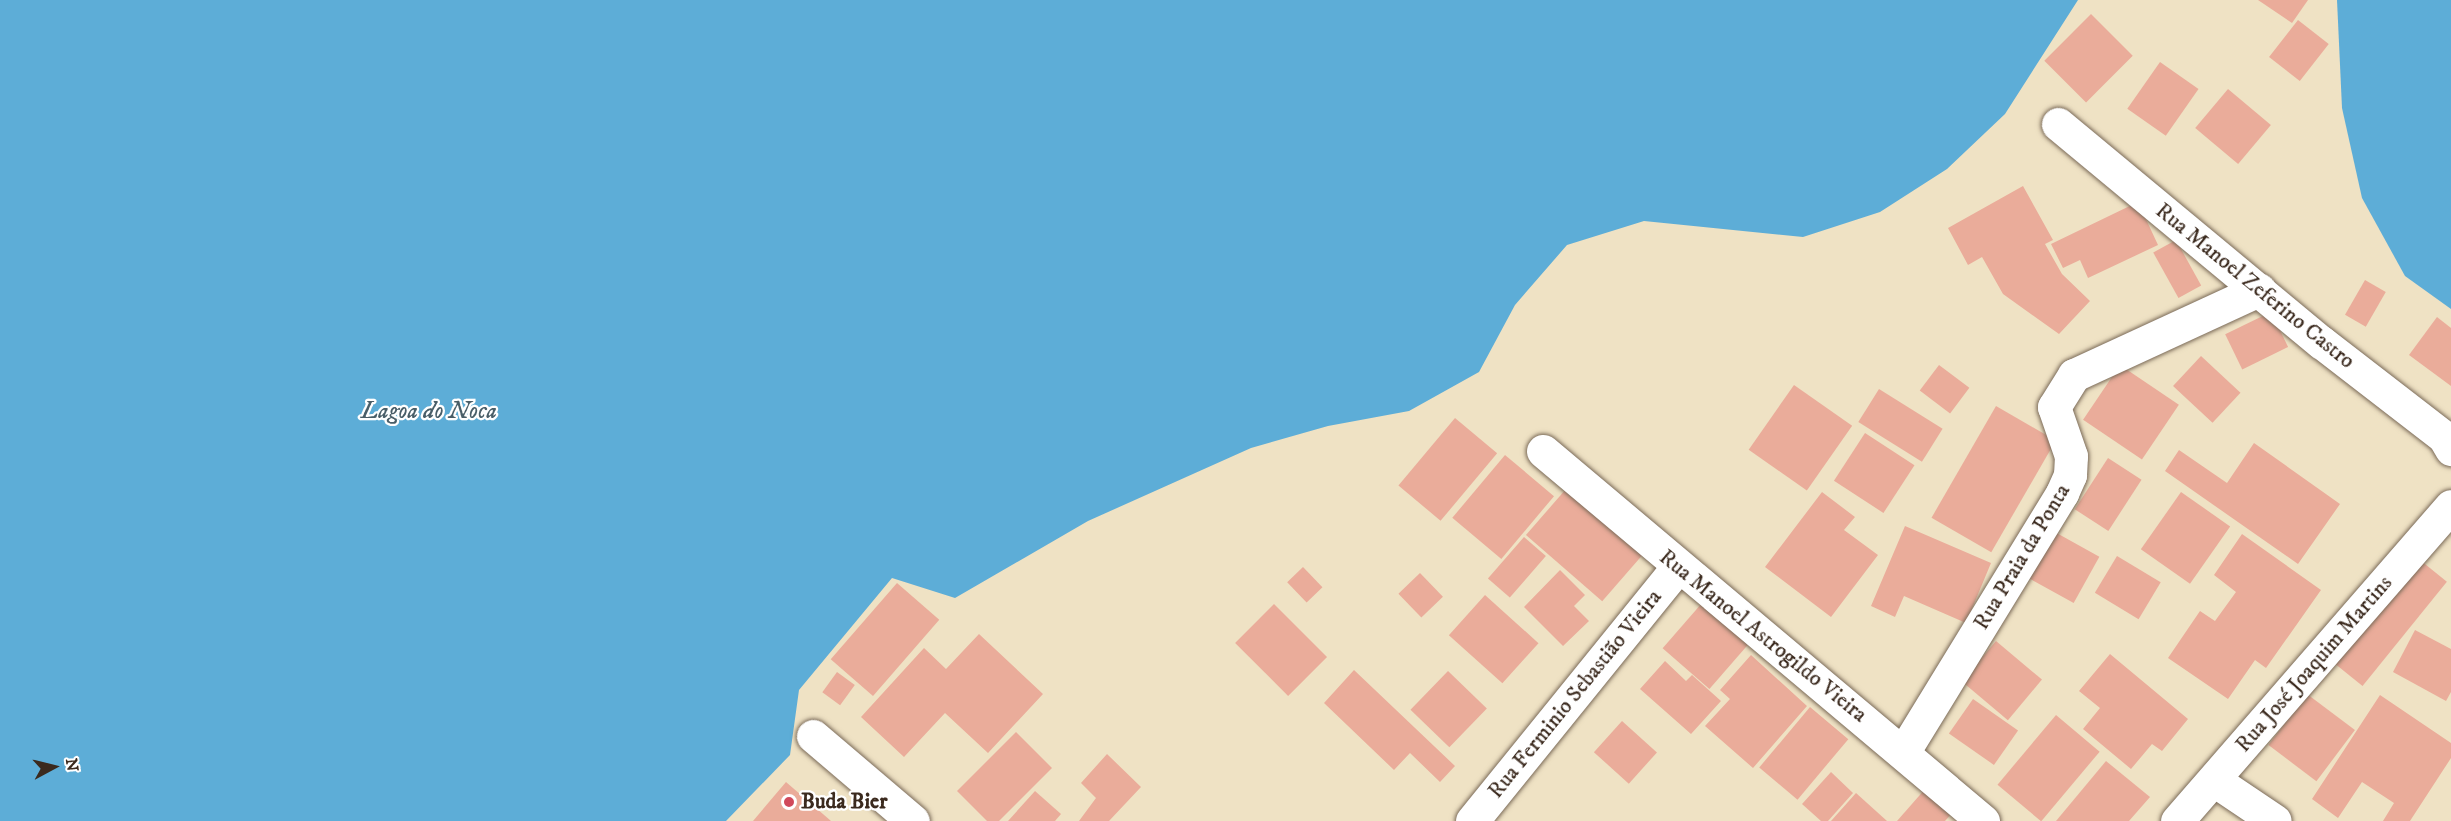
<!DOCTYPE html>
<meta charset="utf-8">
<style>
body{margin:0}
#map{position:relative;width:2451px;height:821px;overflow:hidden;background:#efe2c4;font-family:"IM FELL DW Pica",serif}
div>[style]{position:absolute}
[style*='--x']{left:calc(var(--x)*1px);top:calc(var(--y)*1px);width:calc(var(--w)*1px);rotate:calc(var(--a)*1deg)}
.water>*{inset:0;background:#5dadd7}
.building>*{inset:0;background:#eaac9a;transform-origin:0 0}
.roads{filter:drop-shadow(0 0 2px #7a6a58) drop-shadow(0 0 2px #7a6a58)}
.street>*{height:33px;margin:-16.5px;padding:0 16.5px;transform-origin:16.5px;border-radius:16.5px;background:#fff}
.dots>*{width:16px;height:16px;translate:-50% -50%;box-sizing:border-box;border:3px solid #fff;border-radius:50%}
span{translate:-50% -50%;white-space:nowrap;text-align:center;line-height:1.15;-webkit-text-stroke:4.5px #fff;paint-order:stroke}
.street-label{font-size:22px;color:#3b2a1e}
.poi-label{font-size:22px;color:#3b2a1e;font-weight:700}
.left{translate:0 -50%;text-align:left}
.water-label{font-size:24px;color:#495e68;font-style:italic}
.north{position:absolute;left:24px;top:737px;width:60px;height:60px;-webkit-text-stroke:4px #fff;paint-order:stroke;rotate:83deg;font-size:16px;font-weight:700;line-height:24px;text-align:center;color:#3b2a1e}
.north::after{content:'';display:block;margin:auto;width:21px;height:27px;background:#3b2a1e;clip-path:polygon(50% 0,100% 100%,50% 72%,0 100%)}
</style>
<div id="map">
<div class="water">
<div style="clip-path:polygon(0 0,2078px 0,2005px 114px,1947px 169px,1880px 212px,1803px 237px,1644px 221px,1567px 245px,1515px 305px,1479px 372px,1409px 411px,1328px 426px,1251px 448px,1088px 521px,955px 598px,892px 578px,799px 690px,790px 755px,726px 821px,0 821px)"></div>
<div style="clip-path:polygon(2337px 0,2451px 0,2451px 309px,2405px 276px,2362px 198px,2342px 108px)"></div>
</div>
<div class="building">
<div style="clip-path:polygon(2258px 0,2308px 0,2292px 23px)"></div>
<div style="left:2091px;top:14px;width:59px;height:66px;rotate:45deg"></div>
<div style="left:2298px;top:20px;width:39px;height:47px;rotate:38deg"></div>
<div style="left:2160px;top:62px;width:47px;height:57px;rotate:35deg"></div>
<div style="left:2228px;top:89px;width:56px;height:51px;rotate:40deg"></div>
<div style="clip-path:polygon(2023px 186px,2053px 240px,2045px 244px,2062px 274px,2090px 301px,2059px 334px,2003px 294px,1982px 257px,1968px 265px,1948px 228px)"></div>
<div style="clip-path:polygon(2138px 202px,2158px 245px,2088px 278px,2080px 260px,2063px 268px,2051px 244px)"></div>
<div style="left:2176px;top:240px;width:52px;height:26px;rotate:61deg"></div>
<div style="left:2365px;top:280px;width:24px;height:40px;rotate:30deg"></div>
<div style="left:2271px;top:312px;width:39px;height:51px;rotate:64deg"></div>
<div style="clip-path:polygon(2437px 317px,2451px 328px,2451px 386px,2409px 355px)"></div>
<div style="left:2201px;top:356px;width:54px;height:41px;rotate:43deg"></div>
<div style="left:1939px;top:365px;width:38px;height:32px;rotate:37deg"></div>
<div style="left:2120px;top:365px;width:71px;height:66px;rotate:34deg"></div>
<div style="left:1794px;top:385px;width:71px;height:79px;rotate:35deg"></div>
<div style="left:1879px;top:389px;width:75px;height:39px;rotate:32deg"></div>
<div style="left:1996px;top:406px;width:69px;height:129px;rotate:30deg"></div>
<div style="left:1455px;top:418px;width:55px;height:88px;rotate:40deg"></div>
<div style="left:1865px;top:433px;width:59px;height:57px;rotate:33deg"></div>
<div style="clip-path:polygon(2254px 443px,2340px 504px,2298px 564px,2165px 471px,2179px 450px,2227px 483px)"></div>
<div style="left:1505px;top:455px;width:64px;height:82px;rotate:40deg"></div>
<div style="left:2108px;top:458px;width:40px;height:61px;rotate:33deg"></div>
<div style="left:1566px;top:489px;width:101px;height:61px;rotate:41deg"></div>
<div style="clip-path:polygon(1822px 492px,1855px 517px,1844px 530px,1878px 555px,1831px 617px,1765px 567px)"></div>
<div style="left:2181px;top:492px;width:60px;height:70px;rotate:35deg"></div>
<div style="clip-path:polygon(1905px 526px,1991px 563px,1966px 623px,1904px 596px,1895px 617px,1871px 606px)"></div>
<div style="left:2053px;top:531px;width:53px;height:53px;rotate:29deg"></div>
<div style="clip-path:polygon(2242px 534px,2321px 590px,2266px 668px,2255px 660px,2228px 699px,2168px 658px,2200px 611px,2215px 621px,2236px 592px,2214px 575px)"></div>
<div style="left:1524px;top:537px;width:29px;height:55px;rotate:41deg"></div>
<div style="left:2117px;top:556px;width:51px;height:43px;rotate:31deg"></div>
<div style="left:2415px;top:556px;width:41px;height:134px;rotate:39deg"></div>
<div style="left:1303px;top:567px;width:28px;height:22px;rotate:46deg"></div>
<div style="clip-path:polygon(1560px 570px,1585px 595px,1574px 606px,1589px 621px,1563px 646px,1524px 607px)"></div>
<div style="left:1420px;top:573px;width:33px;height:30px;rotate:46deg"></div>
<div style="left:897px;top:583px;width:56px;height:101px;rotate:41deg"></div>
<div style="left:1485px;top:595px;width:72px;height:54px;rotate:42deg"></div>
<div style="left:1702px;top:603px;width:62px;height:60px;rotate:41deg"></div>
<div style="left:1274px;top:604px;width:75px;height:55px;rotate:45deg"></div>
<div style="clip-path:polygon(2415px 630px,2451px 649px,2451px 692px,2446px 701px,2393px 672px)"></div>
<div style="clip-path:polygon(979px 634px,1043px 694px,988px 753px,945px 713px,904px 757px,861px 717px,924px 648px,946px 669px)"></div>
<div style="left:1996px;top:641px;width:60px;height:53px;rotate:40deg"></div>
<div style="clip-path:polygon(2110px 654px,2188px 719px,2162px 751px,2152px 744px,2131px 769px,2083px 729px,2100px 708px,2079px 691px)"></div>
<div style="clip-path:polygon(1751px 655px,1807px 706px,1753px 768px,1705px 726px,1730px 699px,1720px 690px)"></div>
<div style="clip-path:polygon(1665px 661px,1686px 681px,1692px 675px,1721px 701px,1691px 734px,1640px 689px)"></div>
<div style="clip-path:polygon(1354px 670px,1455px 766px,1440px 782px,1410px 753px,1394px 770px,1324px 703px)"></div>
<div style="left:1448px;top:671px;width:54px;height:54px;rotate:44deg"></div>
<div style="left:837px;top:672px;width:22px;height:25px;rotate:36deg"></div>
<div style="left:2307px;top:694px;width:60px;height:64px;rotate:37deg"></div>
<div style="clip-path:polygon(2380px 695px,2451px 743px,2451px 758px,2410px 821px,2383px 821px,2394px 803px,2362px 782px,2338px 818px,2312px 799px)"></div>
<div style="left:1973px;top:699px;width:55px;height:42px;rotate:35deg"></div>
<div style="left:1810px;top:707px;width:50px;height:79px;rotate:40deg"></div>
<div style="left:2056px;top:715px;width:57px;height:91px;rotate:40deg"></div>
<div style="left:1622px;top:721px;width:47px;height:42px;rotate:42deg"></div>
<div style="clip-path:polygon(1016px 732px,1052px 768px,999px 821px,987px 821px,957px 791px)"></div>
<div style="clip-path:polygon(1107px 754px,1141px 787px,1109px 821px,1079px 821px,1096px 798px,1081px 783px)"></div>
<div style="clip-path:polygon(2106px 761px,2150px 797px,2129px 821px,2056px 821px)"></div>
<div style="clip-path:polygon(1831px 772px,1853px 793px,1828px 821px,1821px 821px,1802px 804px)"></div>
<div style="clip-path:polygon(786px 782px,831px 821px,753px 821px)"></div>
<div style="clip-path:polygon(1926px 788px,1953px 812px,1945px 821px,1897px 821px)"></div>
<div style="clip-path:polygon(1035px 791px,1061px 814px,1055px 821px,1008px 821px)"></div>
<div style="clip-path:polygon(1856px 793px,1887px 821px,1831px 821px)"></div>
</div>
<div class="roads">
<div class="street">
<div style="--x:2058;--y:124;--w:342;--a:39.7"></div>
<div style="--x:2321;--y:342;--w:155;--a:37.7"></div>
<div style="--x:2444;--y:437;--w:14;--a:60"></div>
<div style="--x:1543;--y:451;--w:575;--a:40.06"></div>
<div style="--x:813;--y:736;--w:131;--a:40.4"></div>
<div style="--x:1904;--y:751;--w:303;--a:-58.5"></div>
<div style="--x:2062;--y:493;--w:20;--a:-66"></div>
<div style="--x:2070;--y:475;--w:19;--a:-87"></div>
<div style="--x:2071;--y:456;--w:52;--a:-109.1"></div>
<div style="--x:2054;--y:407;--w:38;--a:-58"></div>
<div style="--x:2074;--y:375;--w:204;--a:-24.7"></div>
<div style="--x:2214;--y:780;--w:73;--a:33.9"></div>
<div style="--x:1472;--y:821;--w:327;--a:-51"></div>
<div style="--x:2177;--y:821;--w:417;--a:-49"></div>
</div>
</div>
<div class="dots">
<div style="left:789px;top:802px;background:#d1495b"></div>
</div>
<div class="street-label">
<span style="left:2255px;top:286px;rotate:39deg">Rua Manoel Zeferino Castro</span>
<span style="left:2022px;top:557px;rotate:-59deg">Rua Praia da Ponta</span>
<span style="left:1763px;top:636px;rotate:39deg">Rua Manoel Astrogildo Vieira</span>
<span style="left:2314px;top:664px;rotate:-49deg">Rua José Joaquim Martins</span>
<span style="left:1575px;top:694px;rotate:-51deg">Rua Ferminio Sebastião Vieira</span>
</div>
<div class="poi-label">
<span class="left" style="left:801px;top:802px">Buda Bier</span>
</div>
<div class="water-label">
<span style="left:429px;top:412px">Lagoa do Noca</span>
</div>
<div class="north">N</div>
</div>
